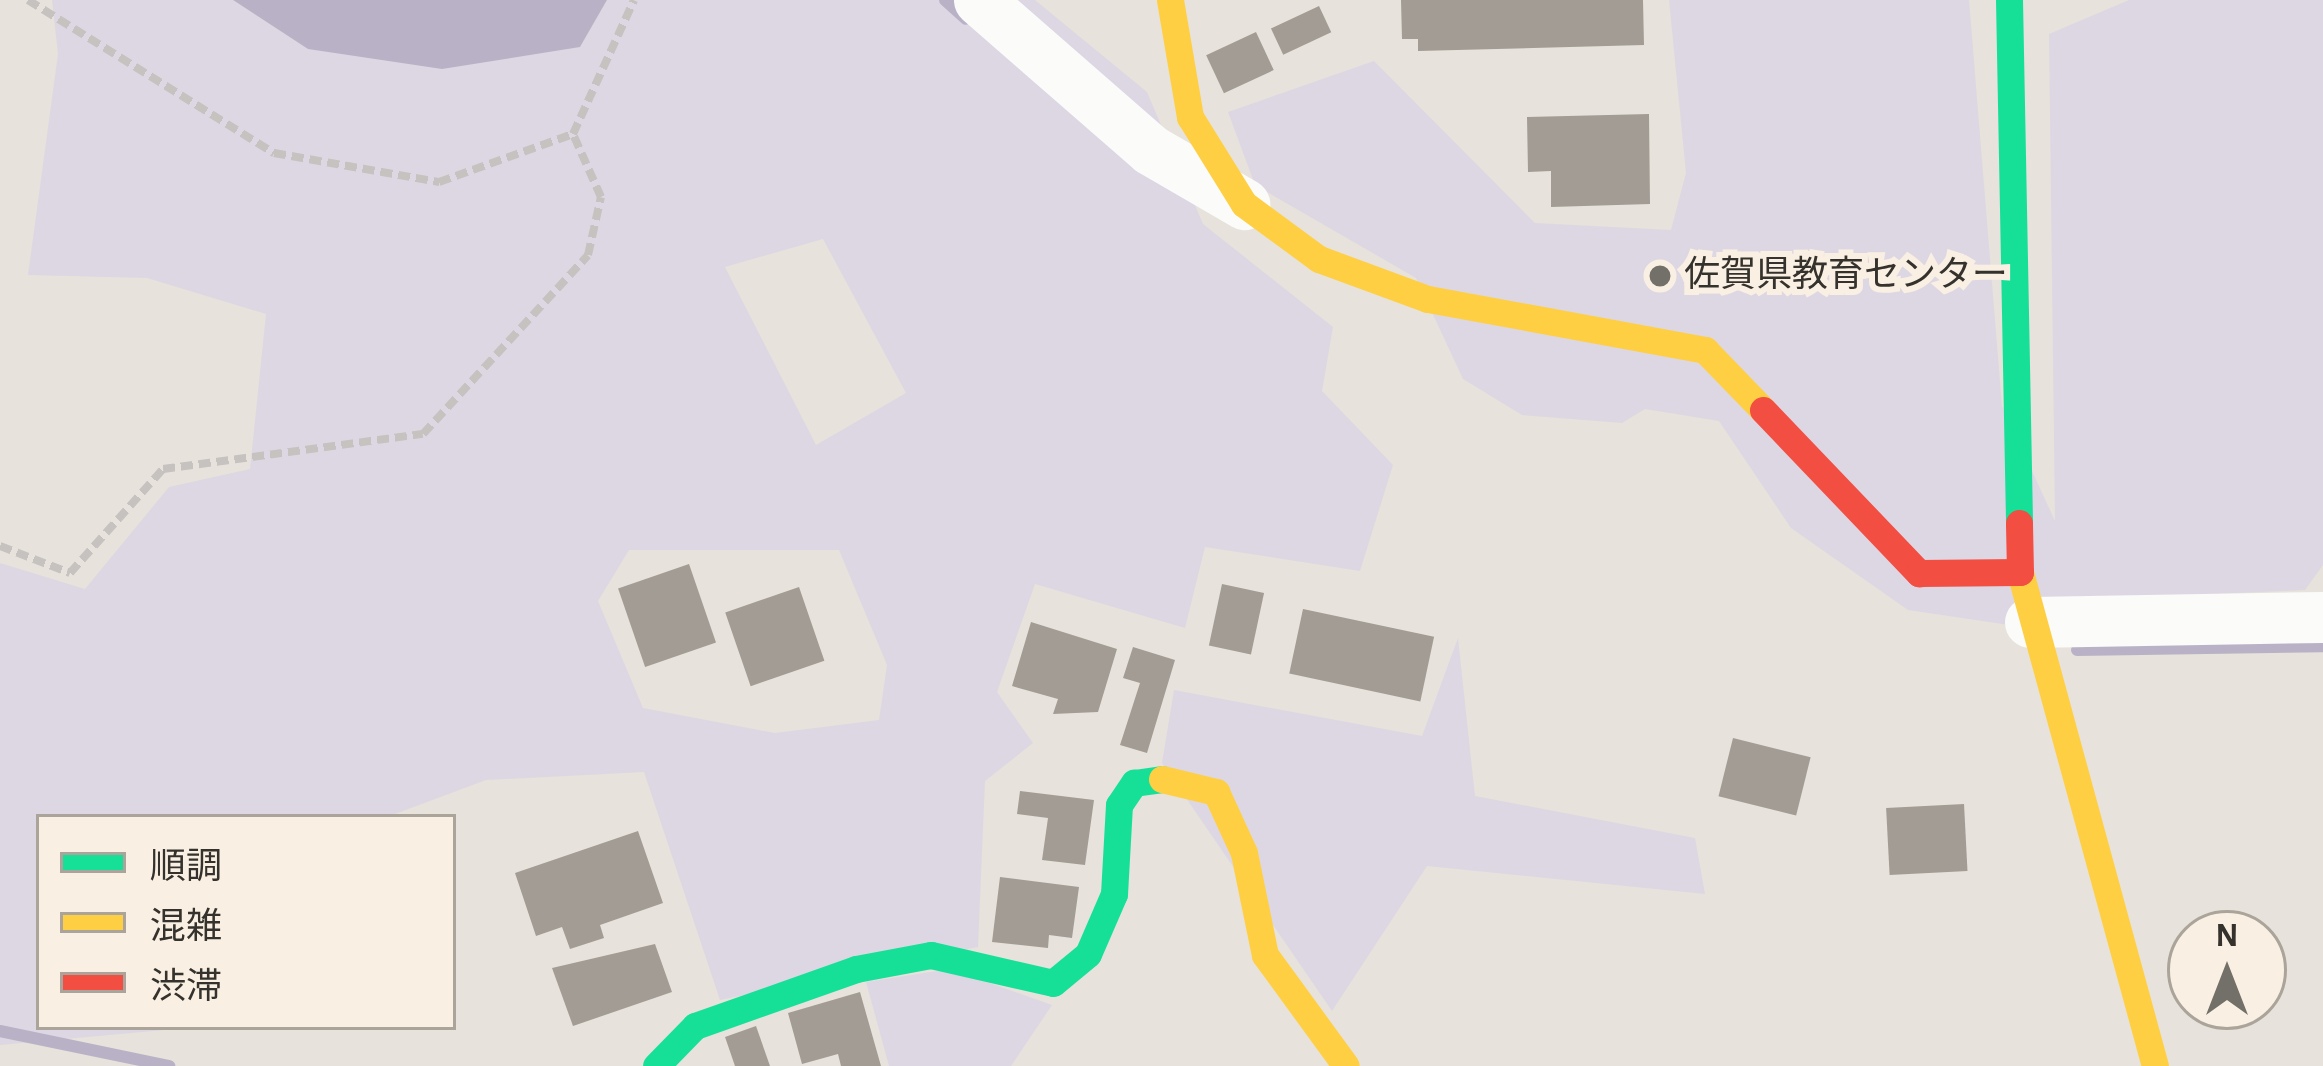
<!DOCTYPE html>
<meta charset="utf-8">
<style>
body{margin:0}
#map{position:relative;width:2323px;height:1066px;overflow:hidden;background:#e7e2db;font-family:"Alegreya Sans","Noto Sans JP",sans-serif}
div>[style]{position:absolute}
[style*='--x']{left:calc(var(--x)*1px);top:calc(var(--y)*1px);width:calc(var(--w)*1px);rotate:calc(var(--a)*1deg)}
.green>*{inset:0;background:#ddd7e3}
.water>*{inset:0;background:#b9b2c6}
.stream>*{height:12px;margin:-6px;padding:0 6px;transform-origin:6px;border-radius:6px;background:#b9b2c6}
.building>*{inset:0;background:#a29c94;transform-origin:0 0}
.path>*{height:8px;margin-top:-4px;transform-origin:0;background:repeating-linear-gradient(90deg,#c5c2bf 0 12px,transparent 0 18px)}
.street>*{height:51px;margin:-25.5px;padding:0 25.5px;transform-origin:25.5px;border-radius:25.5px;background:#fbfbfa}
.fast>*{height:27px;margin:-13.5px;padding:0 13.5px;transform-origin:13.5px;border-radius:13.5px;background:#16e098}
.slow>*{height:27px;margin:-13.5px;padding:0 13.5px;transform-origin:13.5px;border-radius:13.5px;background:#ffcf43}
.jam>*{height:27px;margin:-13.5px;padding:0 13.5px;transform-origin:13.5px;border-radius:13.5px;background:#f24e42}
.dots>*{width:33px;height:33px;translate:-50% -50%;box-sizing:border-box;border:6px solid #f9f0e3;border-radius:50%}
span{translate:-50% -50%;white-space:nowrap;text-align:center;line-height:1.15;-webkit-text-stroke:12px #f9f0e3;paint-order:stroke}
.poi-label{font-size:36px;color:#35322d}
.left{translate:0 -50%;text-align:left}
.legend{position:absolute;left:36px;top:814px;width:420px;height:216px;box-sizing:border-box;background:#f9f0e3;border:3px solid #aba49a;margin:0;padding:15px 21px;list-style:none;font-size:36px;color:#35322d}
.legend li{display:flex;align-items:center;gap:24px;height:60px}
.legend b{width:60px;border:3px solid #aba49a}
.north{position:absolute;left:2167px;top:910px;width:120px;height:120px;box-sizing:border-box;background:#f9f0e3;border:3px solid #aba49a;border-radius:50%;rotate:0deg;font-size:33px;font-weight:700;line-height:48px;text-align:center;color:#35322d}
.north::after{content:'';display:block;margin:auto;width:42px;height:54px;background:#73706a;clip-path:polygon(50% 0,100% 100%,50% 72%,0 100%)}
</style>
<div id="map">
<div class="green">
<div style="clip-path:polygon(evenodd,52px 0,233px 0,308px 49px,580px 47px,607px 0,1035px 0,1147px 92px,1203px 224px,1333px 327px,1322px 391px,1393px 465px,1360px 571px,1205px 547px,1185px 628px,1035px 584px,997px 692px,1033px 743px,985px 781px,978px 947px,720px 1000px,644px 772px,486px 780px,387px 817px,39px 817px,39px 1027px,197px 1027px,0 1045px,0 563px,85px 589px,169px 487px,250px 469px,266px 314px,147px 278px,28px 275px,58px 54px,52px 0,823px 239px,906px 393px,816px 445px,725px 267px,823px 239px,52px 0,629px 550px,839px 550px,887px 665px,879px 720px,775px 733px,643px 708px,598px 601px,629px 550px)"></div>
<div style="clip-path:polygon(1669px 0,1969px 0,2002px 406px,2055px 521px,2049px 34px,2129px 0,2323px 0,2323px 565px,2305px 590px,2056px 601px,2016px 626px,1908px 610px,1791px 528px,1719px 421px,1645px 409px,1622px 423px,1522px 415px,1463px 379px,1416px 278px,1255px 185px,1228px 112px,1374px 61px,1535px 223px,1671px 230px,1686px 173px)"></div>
<div style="clip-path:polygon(1458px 638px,1475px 796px,1695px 838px,1705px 894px,1427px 866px,1332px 1011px,1162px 763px,1174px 690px,1422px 736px)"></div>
<div style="clip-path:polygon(950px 969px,1052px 1005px,1011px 1066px,889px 1066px,866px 982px)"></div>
</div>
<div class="water">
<div style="clip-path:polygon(233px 0,607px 0,580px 47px,442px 69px,308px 49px)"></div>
</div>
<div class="stream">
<div style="--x:945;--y:0;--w:28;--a:42"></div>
<div style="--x:2077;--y:650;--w:246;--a:-0.9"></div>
<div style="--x:0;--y:1031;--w:173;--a:11.7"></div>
</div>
<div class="building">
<div style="clip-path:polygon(1401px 0,1643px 0,1644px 45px,1418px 51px,1418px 39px,1402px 39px)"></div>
<div style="left:1319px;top:6px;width:29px;height:53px;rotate:65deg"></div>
<div style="left:1256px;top:32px;width:42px;height:55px;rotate:65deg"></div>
<div style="clip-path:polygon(1649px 114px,1650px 204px,1551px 207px,1551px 171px,1528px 172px,1527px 117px)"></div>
<div style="left:689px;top:564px;width:83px;height:75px;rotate:71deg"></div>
<div style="left:1222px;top:584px;width:43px;height:63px;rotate:12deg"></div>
<div style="left:799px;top:587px;width:78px;height:78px;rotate:71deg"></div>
<div style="left:1303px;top:609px;width:134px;height:66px;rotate:12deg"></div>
<div style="clip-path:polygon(1031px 622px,1117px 649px,1098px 712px,1053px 714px,1058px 699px,1012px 686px)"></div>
<div style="clip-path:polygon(1133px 647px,1175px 660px,1147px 753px,1120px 745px,1140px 683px,1123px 678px)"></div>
<div style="left:1733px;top:738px;width:80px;height:60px;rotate:14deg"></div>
<div style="clip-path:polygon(1020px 791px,1094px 800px,1085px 865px,1042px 860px,1048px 818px,1017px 814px)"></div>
<div style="left:1964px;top:804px;width:67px;height:78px;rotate:87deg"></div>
<div style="clip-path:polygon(638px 831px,663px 903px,600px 925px,604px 938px,570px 949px,562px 927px,536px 936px,515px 873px)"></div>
<div style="clip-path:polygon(1000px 877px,1079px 887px,1072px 938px,1049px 935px,1048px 948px,992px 942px)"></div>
<div style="clip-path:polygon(655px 944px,672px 992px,573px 1026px,552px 968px)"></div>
<div style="clip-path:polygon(860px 992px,881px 1066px,841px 1066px,838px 1054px,802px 1064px,788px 1013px)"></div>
<div style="clip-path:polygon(756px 1026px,770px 1066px,735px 1066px,725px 1037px)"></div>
</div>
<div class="path">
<div style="--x:28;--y:0;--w:290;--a:31.9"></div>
<div style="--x:274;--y:153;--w:168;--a:10"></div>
<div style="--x:439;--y:182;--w:142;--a:-19.7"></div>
<div style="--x:573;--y:134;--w:147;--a:-65.5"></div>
<div style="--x:0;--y:546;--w:75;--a:21.1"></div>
<div style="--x:70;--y:573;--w:140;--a:-48.2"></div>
<div style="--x:163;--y:469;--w:262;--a:-7.7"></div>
<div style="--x:423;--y:434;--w:243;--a:-47.3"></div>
<div style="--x:588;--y:255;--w:59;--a:-77.4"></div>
<div style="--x:601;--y:197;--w:69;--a:-114"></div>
</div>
<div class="street">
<div style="--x:979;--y:0;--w:228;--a:41.1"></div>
<div style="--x:1151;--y:150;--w:108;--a:30.1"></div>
<div style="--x:2030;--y:622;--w:293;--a:-1"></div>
</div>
<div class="fast">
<div style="--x:2009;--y:0;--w:523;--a:88.9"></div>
<div style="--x:656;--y:1066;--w:56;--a:-45.7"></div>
<div style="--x:695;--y:1026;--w:171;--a:-19.5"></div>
<div style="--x:856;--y:969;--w:76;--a:-10.6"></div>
<div style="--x:931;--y:955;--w:125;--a:12.9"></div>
<div style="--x:1053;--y:983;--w:45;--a:-39.6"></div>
<div style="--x:1088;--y:954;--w:65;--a:-66.6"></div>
<div style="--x:1114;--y:894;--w:89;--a:-86.8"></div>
<div style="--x:1119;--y:805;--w:27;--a:-56"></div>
<div style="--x:1134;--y:783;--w:28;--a:-8"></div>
</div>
<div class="slow">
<div style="--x:1170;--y:0;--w:119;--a:80.3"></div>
<div style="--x:1190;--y:117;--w:102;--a:58.2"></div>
<div style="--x:1244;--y:204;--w:93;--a:36.3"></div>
<div style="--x:1319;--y:259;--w:116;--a:20.2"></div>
<div style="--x:1428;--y:299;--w:282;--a:10.4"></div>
<div style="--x:1705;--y:350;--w:83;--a:46"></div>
<div style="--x:2020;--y:572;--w:512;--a:74.72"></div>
<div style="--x:1162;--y:779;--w:56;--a:13.5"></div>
<div style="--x:1216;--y:792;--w:67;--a:65.3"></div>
<div style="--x:1244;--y:853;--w:104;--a:78.4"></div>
<div style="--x:1265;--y:955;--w:137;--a:53.9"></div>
</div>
<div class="jam">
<div style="--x:1763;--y:410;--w:226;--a:46.3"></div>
<div style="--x:1919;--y:573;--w:101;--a:-0.6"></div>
<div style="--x:2020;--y:572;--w:49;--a:-91.2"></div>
</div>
<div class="dots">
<div style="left:1660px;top:276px;background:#73706a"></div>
</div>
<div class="poi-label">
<span class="left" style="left:1684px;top:276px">佐賀県教育センター</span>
</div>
<ul class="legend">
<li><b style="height:15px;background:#16e098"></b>順調</li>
<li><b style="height:15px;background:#ffcf43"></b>混雑</li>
<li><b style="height:15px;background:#f24e42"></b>渋滞</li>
</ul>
<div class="north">N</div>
</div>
